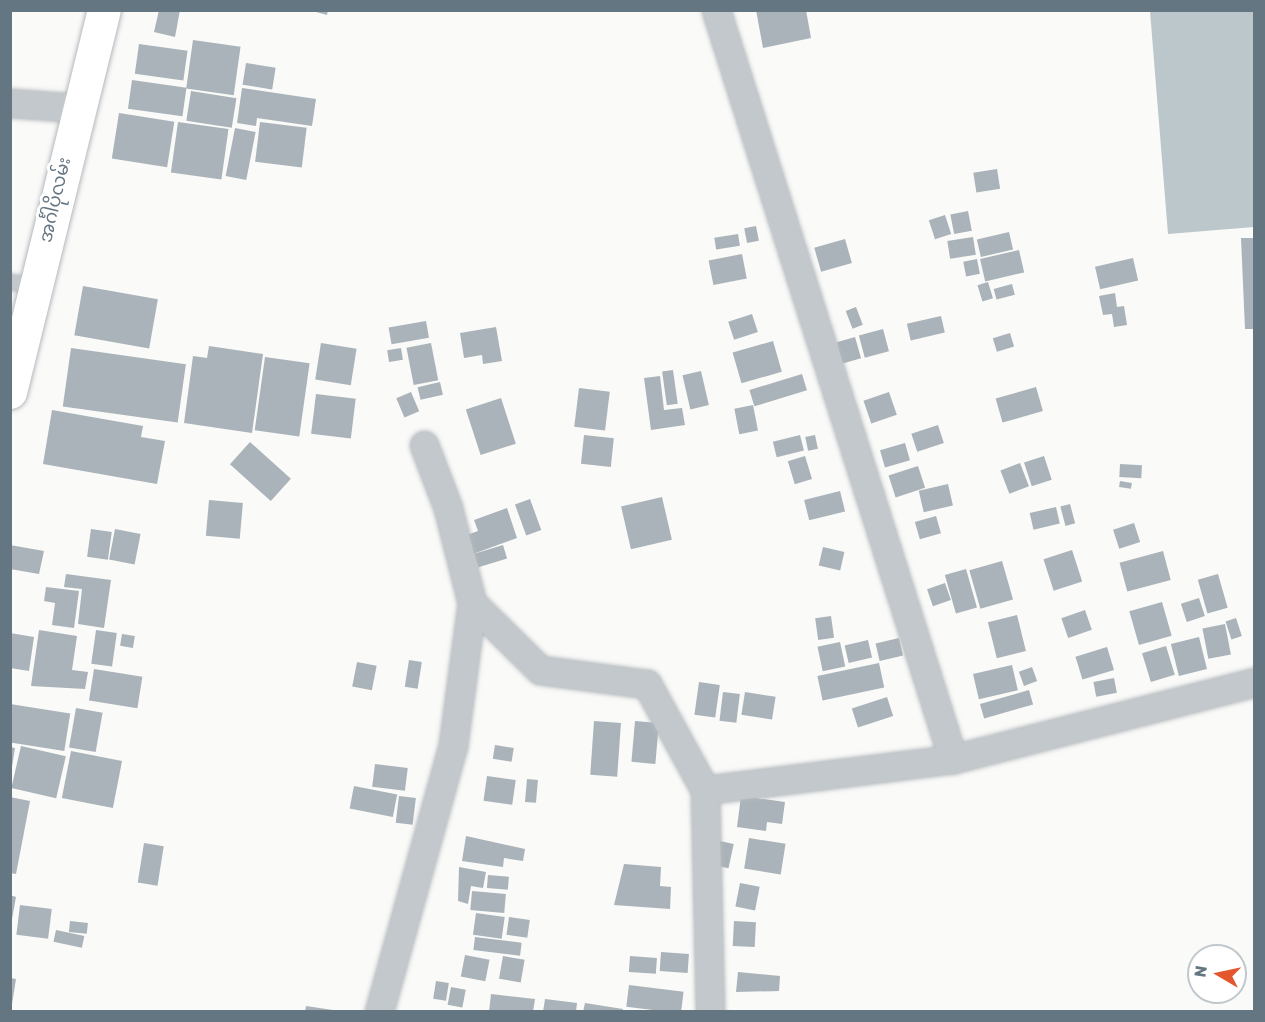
<!DOCTYPE html>
<meta charset="utf-8">
<style>
body{margin:0}
#map{position:relative;width:1265px;height:1022px;overflow:hidden;background:#fafaf8;font-family:Rubik,"Noto Sans Myanmar",sans-serif}
div>[style]{position:absolute}
[style*='--x']{left:calc(var(--x)*1px);top:calc(var(--y)*1px);width:calc(var(--w)*1px);rotate:calc(var(--a)*1deg)}
.water>*{inset:0;background:#bbc7cb}
.building>*{inset:0;background:#aab3b9;transform-origin:0 0}
.roads{filter:drop-shadow(0 0 2px #b5babe) drop-shadow(0 0 2px #b5babe)}
.service>*{height:14px;margin:-7px;padding:0 7px;transform-origin:7px;border-radius:7px;background:#c3c8cc}
.minor>*{height:27px;margin:-13.5px;padding:0 13.5px;transform-origin:13.5px;border-radius:13.5px;background:#c3c8cc}
.primary>*{height:33px;margin:-16.5px;padding:0 16.5px;transform-origin:16.5px;border-radius:16.5px;background:#fff}
span{translate:-50% -50%;white-space:nowrap;text-align:center;line-height:1.15;-webkit-text-stroke:6px #fff;paint-order:stroke}
.street-label{font-size:18px;color:#657683}
.frame{position:absolute;inset:0;border:12px solid #657683;pointer-events:none}
.north{position:absolute;left:1187px;top:944px;width:60px;height:60px;box-sizing:border-box;background:#fff;border:2px solid #c1c8cd;border-radius:50%;rotate:279deg;font-size:16px;font-weight:700;line-height:24px;text-align:center;color:#657683}
.north::after{content:'';display:block;margin:auto;width:21px;height:27px;background:#e4572e;clip-path:polygon(50% 0,100% 100%,50% 72%,0 100%)}
</style>
<div id="map">
<div class="water">
<div style="clip-path:polygon(1150px 11px,1254px 11px,1254px 227px,1168px 234px)"></div>
</div>
<div class="building">
<div style="clip-path:polygon(159px 10px,180px 10px,175px 37px,154px 32px)"></div>
<div style="clip-path:polygon(309px 10px,328px 10px,327px 15px)"></div>
<div style="clip-path:polygon(756px 10px,806px 10px,811px 38px,763px 48px)"></div>
<div style="left:193px;top:40px;width:48px;height:49px;rotate:8deg"></div>
<div style="left:139px;top:44px;width:49px;height:30px;rotate:8deg"></div>
<div style="left:246px;top:63px;width:30px;height:22px;rotate:9deg"></div>
<div style="left:132px;top:80px;width:55px;height:29px;rotate:8deg"></div>
<div style="clip-path:polygon(242px 88px,316px 99px,312px 126px,257px 118px,256px 126px,237px 123px)"></div>
<div style="left:191px;top:91px;width:46px;height:30px;rotate:9deg"></div>
<div style="left:119px;top:113px;width:56px;height:46px;rotate:9deg"></div>
<div style="left:178px;top:122px;width:51px;height:51px;rotate:8deg"></div>
<div style="left:260px;top:122px;width:47px;height:40px;rotate:7deg"></div>
<div style="left:235px;top:128px;width:21px;height:49px;rotate:11deg"></div>
<div style="left:997px;top:169px;width:20px;height:24px;rotate:81deg"></div>
<div style="left:968px;top:211px;width:20px;height:18px;rotate:79deg"></div>
<div style="left:945px;top:215px;width:20px;height:17px;rotate:72deg"></div>
<div style="left:756px;top:226px;width:15px;height:12px;rotate:79deg"></div>
<div style="left:1009px;top:232px;width:18px;height:33px;rotate:77deg"></div>
<div style="left:738px;top:234px;width:12px;height:24px;rotate:81deg"></div>
<div style="left:973px;top:237px;width:18px;height:26px;rotate:81deg"></div>
<div style="clip-path:polygon(1241px 238px,1254px 238px,1254px 329px,1245px 329px)"></div>
<div style="left:845px;top:239px;width:25px;height:32px;rotate:74deg"></div>
<div style="left:1019px;top:250px;width:23px;height:40px;rotate:77deg"></div>
<div style="left:742px;top:254px;width:25px;height:34px;rotate:79deg"></div>
<div style="left:1133px;top:258px;width:23px;height:39px;rotate:77deg"></div>
<div style="left:977px;top:259px;width:15px;height:14px;rotate:79deg"></div>
<div style="left:988px;top:282px;width:17px;height:11px;rotate:73deg"></div>
<div style="left:1012px;top:284px;width:11px;height:19px;rotate:75deg"></div>
<div style="left:83px;top:286px;width:76px;height:50px;rotate:10deg"></div>
<div style="clip-path:polygon(1115px 293px,1117px 307px,1124px 306px,1127px 325px,1114px 327px,1112px 314px,1103px 315px,1099px 296px)"></div>
<div style="left:856px;top:307px;width:19px;height:11px;rotate:69deg"></div>
<div style="left:752px;top:314px;width:19px;height:25px;rotate:72deg"></div>
<div style="left:941px;top:316px;width:17px;height:35px;rotate:77deg"></div>
<div style="left:426px;top:321px;width:17px;height:38px;rotate:80deg"></div>
<div style="clip-path:polygon(496px 327px,502px 361px,483px 364px,482px 355px,464px 358px,460px 333px)"></div>
<div style="left:883px;top:329px;width:23px;height:25px;rotate:75deg"></div>
<div style="left:1010px;top:333px;width:14px;height:18px;rotate:73deg"></div>
<div style="left:855px;top:337px;width:22px;height:19px;rotate:74deg"></div>
<div style="left:773px;top:341px;width:32px;height:42px;rotate:74deg"></div>
<div style="left:321px;top:343px;width:36px;height:37px;rotate:9deg"></div>
<div style="left:431px;top:343px;width:38px;height:25px;rotate:79deg"></div>
<div style="clip-path:polygon(209px 346px,263px 354px,252px 433px,184px 423px,193px 356px,207px 358px)"></div>
<div style="left:71px;top:348px;width:116px;height:59px;rotate:8deg"></div>
<div style="left:401px;top:348px;width:12px;height:14px;rotate:81deg"></div>
<div style="left:265px;top:357px;width:45px;height:74px;rotate:8deg"></div>
<div style="left:673px;top:370px;width:34px;height:11px;rotate:82deg"></div>
<div style="left:701px;top:371px;width:35px;height:19px;rotate:77deg"></div>
<div style="left:802px;top:374px;width:17px;height:55px;rotate:73deg"></div>
<div style="clip-path:polygon(660px 376px,664px 410px,682px 408px,685px 425px,651px 430px,644px 378px)"></div>
<div style="left:440px;top:382px;width:13px;height:23px;rotate:77deg"></div>
<div style="left:1036px;top:387px;width:25px;height:42px;rotate:74deg"></div>
<div style="left:579px;top:388px;width:31px;height:39px;rotate:7deg"></div>
<div style="left:411px;top:392px;width:21px;height:16px;rotate:67deg"></div>
<div style="left:889px;top:392px;width:24px;height:27px;rotate:71deg"></div>
<div style="left:316px;top:394px;width:40px;height:40px;rotate:7deg"></div>
<div style="left:501px;top:398px;width:48px;height:37px;rotate:72deg"></div>
<div style="left:753px;top:405px;width:26px;height:19px;rotate:79deg"></div>
<div style="clip-path:polygon(52px 410px,143px 426px,141px 437px,165px 441px,157px 484px,43px 464px)"></div>
<div style="left:938px;top:425px;width:19px;height:28px;rotate:72deg"></div>
<div style="left:584px;top:435px;width:30px;height:29px;rotate:6deg"></div>
<div style="left:800px;top:435px;width:16px;height:28px;rotate:76deg"></div>
<div style="left:815px;top:435px;width:14px;height:10px;rotate:78deg"></div>
<div style="left:250px;top:442px;width:55px;height:30px;rotate:42deg"></div>
<div style="left:905px;top:443px;width:18px;height:26px;rotate:74deg"></div>
<div style="left:805px;top:456px;width:24px;height:18px;rotate:73deg"></div>
<div style="left:1044px;top:456px;width:25px;height:21px;rotate:72deg"></div>
<div style="left:1020px;top:463px;width:25px;height:21px;rotate:69deg"></div>
<div style="left:1120px;top:464px;width:22px;height:13px;rotate:3deg"></div>
<div style="left:918px;top:466px;width:23px;height:31px;rotate:72deg"></div>
<div style="left:1120px;top:481px;width:12px;height:6px;rotate:9deg"></div>
<div style="left:948px;top:484px;width:22px;height:30px;rotate:77deg"></div>
<div style="left:840px;top:491px;width:21px;height:37px;rotate:76deg"></div>
<div style="left:662px;top:497px;width:44px;height:42px;rotate:77deg"></div>
<div style="left:530px;top:499px;width:33px;height:16px;rotate:70deg"></div>
<div style="left:209px;top:500px;width:34px;height:36px;rotate:5deg"></div>
<div style="left:1070px;top:504px;width:20px;height:10px;rotate:75deg"></div>
<div style="left:1056px;top:507px;width:17px;height:27px;rotate:77deg"></div>
<div style="clip-path:polygon(507px 508px,517px 538px,473px 554px,467px 535px,478px 531px,474px 520px)"></div>
<div style="left:936px;top:516px;width:18px;height:22px;rotate:74deg"></div>
<div style="left:1134px;top:523px;width:20px;height:22px;rotate:72deg"></div>
<div style="left:91px;top:529px;width:21px;height:28px;rotate:8deg"></div>
<div style="left:115px;top:529px;width:26px;height:31px;rotate:11deg"></div>
<div style="clip-path:polygon(10px 545px,44px 551px,39px 574px,10px 569px)"></div>
<div style="left:503px;top:545px;width:14px;height:30px;rotate:73deg"></div>
<div style="left:823px;top:547px;width:22px;height:19px;rotate:13deg"></div>
<div style="left:1072px;top:550px;width:33px;height:30px;rotate:72deg"></div>
<div style="left:1163px;top:551px;width:30px;height:45px;rotate:75deg"></div>
<div style="left:1002px;top:561px;width:40px;height:34px;rotate:74deg"></div>
<div style="left:966px;top:569px;width:40px;height:22px;rotate:74deg"></div>
<div style="clip-path:polygon(66px 574px,111px 580px,104px 628px,78px 624px,82px 589px,64px 587px)"></div>
<div style="left:1218px;top:574px;width:35px;height:21px;rotate:74deg"></div>
<div style="left:945px;top:583px;width:18px;height:19px;rotate:71deg"></div>
<div style="clip-path:polygon(46px 587px,79px 591px,74px 628px,52px 625px,55px 603px,44px 601px)"></div>
<div style="left:1199px;top:598px;width:19px;height:19px;rotate:72deg"></div>
<div style="left:1162px;top:602px;width:35px;height:34px;rotate:74deg"></div>
<div style="left:1085px;top:610px;width:21px;height:25px;rotate:71deg"></div>
<div style="left:1017px;top:615px;width:37px;height:30px;rotate:76deg"></div>
<div style="left:831px;top:616px;width:22px;height:16px;rotate:82deg"></div>
<div style="left:1236px;top:618px;width:19px;height:11px;rotate:72deg"></div>
<div style="left:1225px;top:624px;width:31px;height:23px;rotate:79deg"></div>
<div style="clip-path:polygon(39px 630px,77px 636px,72px 670px,88px 672px,85px 689px,31px 686px)"></div>
<div style="left:96px;top:630px;width:21px;height:34px;rotate:8deg"></div>
<div style="clip-path:polygon(10px 633px,34px 637px,29px 671px,10px 668px)"></div>
<div style="left:122px;top:634px;width:13px;height:12px;rotate:9deg"></div>
<div style="left:1199px;top:637px;width:33px;height:29px;rotate:76deg"></div>
<div style="left:899px;top:638px;width:18px;height:24px;rotate:77deg"></div>
<div style="left:868px;top:640px;width:18px;height:24px;rotate:77deg"></div>
<div style="left:840px;top:642px;width:25px;height:23px;rotate:78deg"></div>
<div style="left:1166px;top:646px;width:30px;height:25px;rotate:73deg"></div>
<div style="left:1107px;top:647px;width:24px;height:33px;rotate:73deg"></div>
<div style="left:409px;top:660px;width:13px;height:27px;rotate:9deg"></div>
<div style="left:357px;top:662px;width:20px;height:25px;rotate:11deg"></div>
<div style="left:879px;top:663px;width:25px;height:63px;rotate:78deg"></div>
<div style="left:1012px;top:665px;width:26px;height:40px;rotate:77deg"></div>
<div style="left:1032px;top:667px;width:15px;height:14px;rotate:70deg"></div>
<div style="left:94px;top:669px;width:49px;height:32px;rotate:9deg"></div>
<div style="left:1114px;top:678px;width:15px;height:21px;rotate:79deg"></div>
<div style="left:699px;top:682px;width:21px;height:33px;rotate:8deg"></div>
<div style="left:1029px;top:690px;width:15px;height:51px;rotate:74deg"></div>
<div style="left:723px;top:692px;width:17px;height:29px;rotate:7deg"></div>
<div style="left:745px;top:692px;width:31px;height:23px;rotate:9deg"></div>
<div style="left:887px;top:697px;width:20px;height:37px;rotate:72deg"></div>
<div style="left:10px;top:704px;width:61px;height:38px;rotate:9deg"></div>
<div style="left:76px;top:708px;width:27px;height:40px;rotate:10deg"></div>
<div style="left:594px;top:721px;width:27px;height:54px;rotate:4deg"></div>
<div style="left:635px;top:721px;width:24px;height:41px;rotate:5deg"></div>
<div style="left:495px;top:745px;width:19px;height:14px;rotate:9deg"></div>
<div style="left:21px;top:746px;width:46px;height:43px;rotate:13deg"></div>
<div style="clip-path:polygon(10px 747px,15px 748px,12px 767px,10px 767px)"></div>
<div style="left:71px;top:751px;width:52px;height:48px;rotate:11deg"></div>
<div style="left:375px;top:764px;width:33px;height:23px;rotate:7deg"></div>
<div style="left:487px;top:776px;width:29px;height:25px;rotate:8deg"></div>
<div style="left:527px;top:779px;width:11px;height:23px;rotate:5deg"></div>
<div style="left:354px;top:786px;width:44px;height:23px;rotate:11deg"></div>
<div style="left:399px;top:796px;width:17px;height:27px;rotate:7deg"></div>
<div style="clip-path:polygon(741px 796px,785px 802px,782px 824px,767px 822px,766px 831px,737px 827px)"></div>
<div style="clip-path:polygon(10px 797px,30px 801px,16px 874px,10px 873px)"></div>
<div style="clip-path:polygon(466px 836px,525px 849px,523px 861px,504px 858px,503px 867px,462px 861px)"></div>
<div style="left:749px;top:838px;width:37px;height:31px;rotate:9deg"></div>
<div style="left:720px;top:841px;width:14px;height:25px;rotate:12deg"></div>
<div style="left:144px;top:843px;width:20px;height:40px;rotate:9deg"></div>
<div style="clip-path:polygon(624px 864px,661px 867px,660px 886px,671px 887px,670px 909px,614px 905px)"></div>
<div style="clip-path:polygon(459px 867px,486px 872px,483px 888px,471px 886px,468px 904px,458px 901px)"></div>
<div style="left:488px;top:875px;width:21px;height:13px;rotate:5deg"></div>
<div style="left:740px;top:883px;width:20px;height:24px;rotate:11deg"></div>
<div style="left:472px;top:891px;width:34px;height:19px;rotate:5deg"></div>
<div style="clip-path:polygon(10px 895px,16px 897px,12px 919px,10px 919px)"></div>
<div style="left:20px;top:905px;width:32px;height:30px;rotate:7deg"></div>
<div style="left:476px;top:913px;width:29px;height:22px;rotate:8deg"></div>
<div style="left:509px;top:917px;width:21px;height:18px;rotate:8deg"></div>
<div style="left:70px;top:921px;width:18px;height:11px;rotate:6deg"></div>
<div style="left:734px;top:921px;width:22px;height:25px;rotate:3deg"></div>
<div style="left:56px;top:930px;width:29px;height:12px;rotate:12deg"></div>
<div style="left:475px;top:937px;width:47px;height:13px;rotate:7deg"></div>
<div style="left:661px;top:952px;width:28px;height:19px;rotate:4deg"></div>
<div style="left:465px;top:955px;width:25px;height:22px;rotate:11deg"></div>
<div style="left:503px;top:956px;width:22px;height:23px;rotate:10deg"></div>
<div style="left:630px;top:956px;width:27px;height:16px;rotate:4deg"></div>
<div style="clip-path:polygon(738px 972px,780px 976px,779px 991px,736px 992px)"></div>
<div style="clip-path:polygon(10px 978px,16px 979px,12px 1004px,10px 1004px)"></div>
<div style="left:436px;top:981px;width:13px;height:18px;rotate:9deg"></div>
<div style="left:629px;top:985px;width:55px;height:22px;rotate:7deg"></div>
<div style="left:451px;top:987px;width:15px;height:18px;rotate:11deg"></div>
<div style="clip-path:polygon(491px 994px,535px 999px,533px 1012px,489px 1012px)"></div>
<div style="clip-path:polygon(545px 999px,577px 1003px,576px 1012px,543px 1012px)"></div>
<div style="clip-path:polygon(585px 1003px,623px 1009px,622px 1012px,583px 1012px)"></div>
<div style="clip-path:polygon(306px 1006px,333px 1010px,333px 1012px,305px 1012px)"></div>
</div>
<div class="roads">
<div class="service">
<div style="--x:10;--y:282;--w:25;--a:9"></div>
</div>
<div class="minor">
<div style="--x:716;--y:10;--w:786;--a:72.44"></div>
<div style="--x:10;--y:103;--w:67;--a:4.3"></div>
<div style="--x:424;--y:445;--w:67;--a:69.1"></div>
<div style="--x:448;--y:508;--w:98;--a:75.8"></div>
<div style="--x:472;--y:603;--w:95;--a:44.6"></div>
<div style="--x:540;--y:670;--w:108;--a:7.5"></div>
<div style="--x:647;--y:684;--w:121;--a:61.3"></div>
<div style="--x:705;--y:790;--w:222;--a:88.7"></div>
<div style="--x:705;--y:790;--w:250;--a:-7.1"></div>
<div style="--x:953;--y:759;--w:311;--a:-14.3"></div>
<div style="--x:379;--y:1012;--w:277;--a:-74.5"></div>
<div style="--x:453;--y:745;--w:143;--a:-82.4"></div>
</div>
<div class="primary">
<div style="--x:10;--y:392;--w:393;--a:-76.2"></div>
</div>
</div>
<div class="street-label">
<span style="left:55px;top:200px;rotate:-77deg">အင်္ဂါပိုလမ်း</span>
</div>
<div class="frame"></div>
<div class="north">N</div>
</div>
